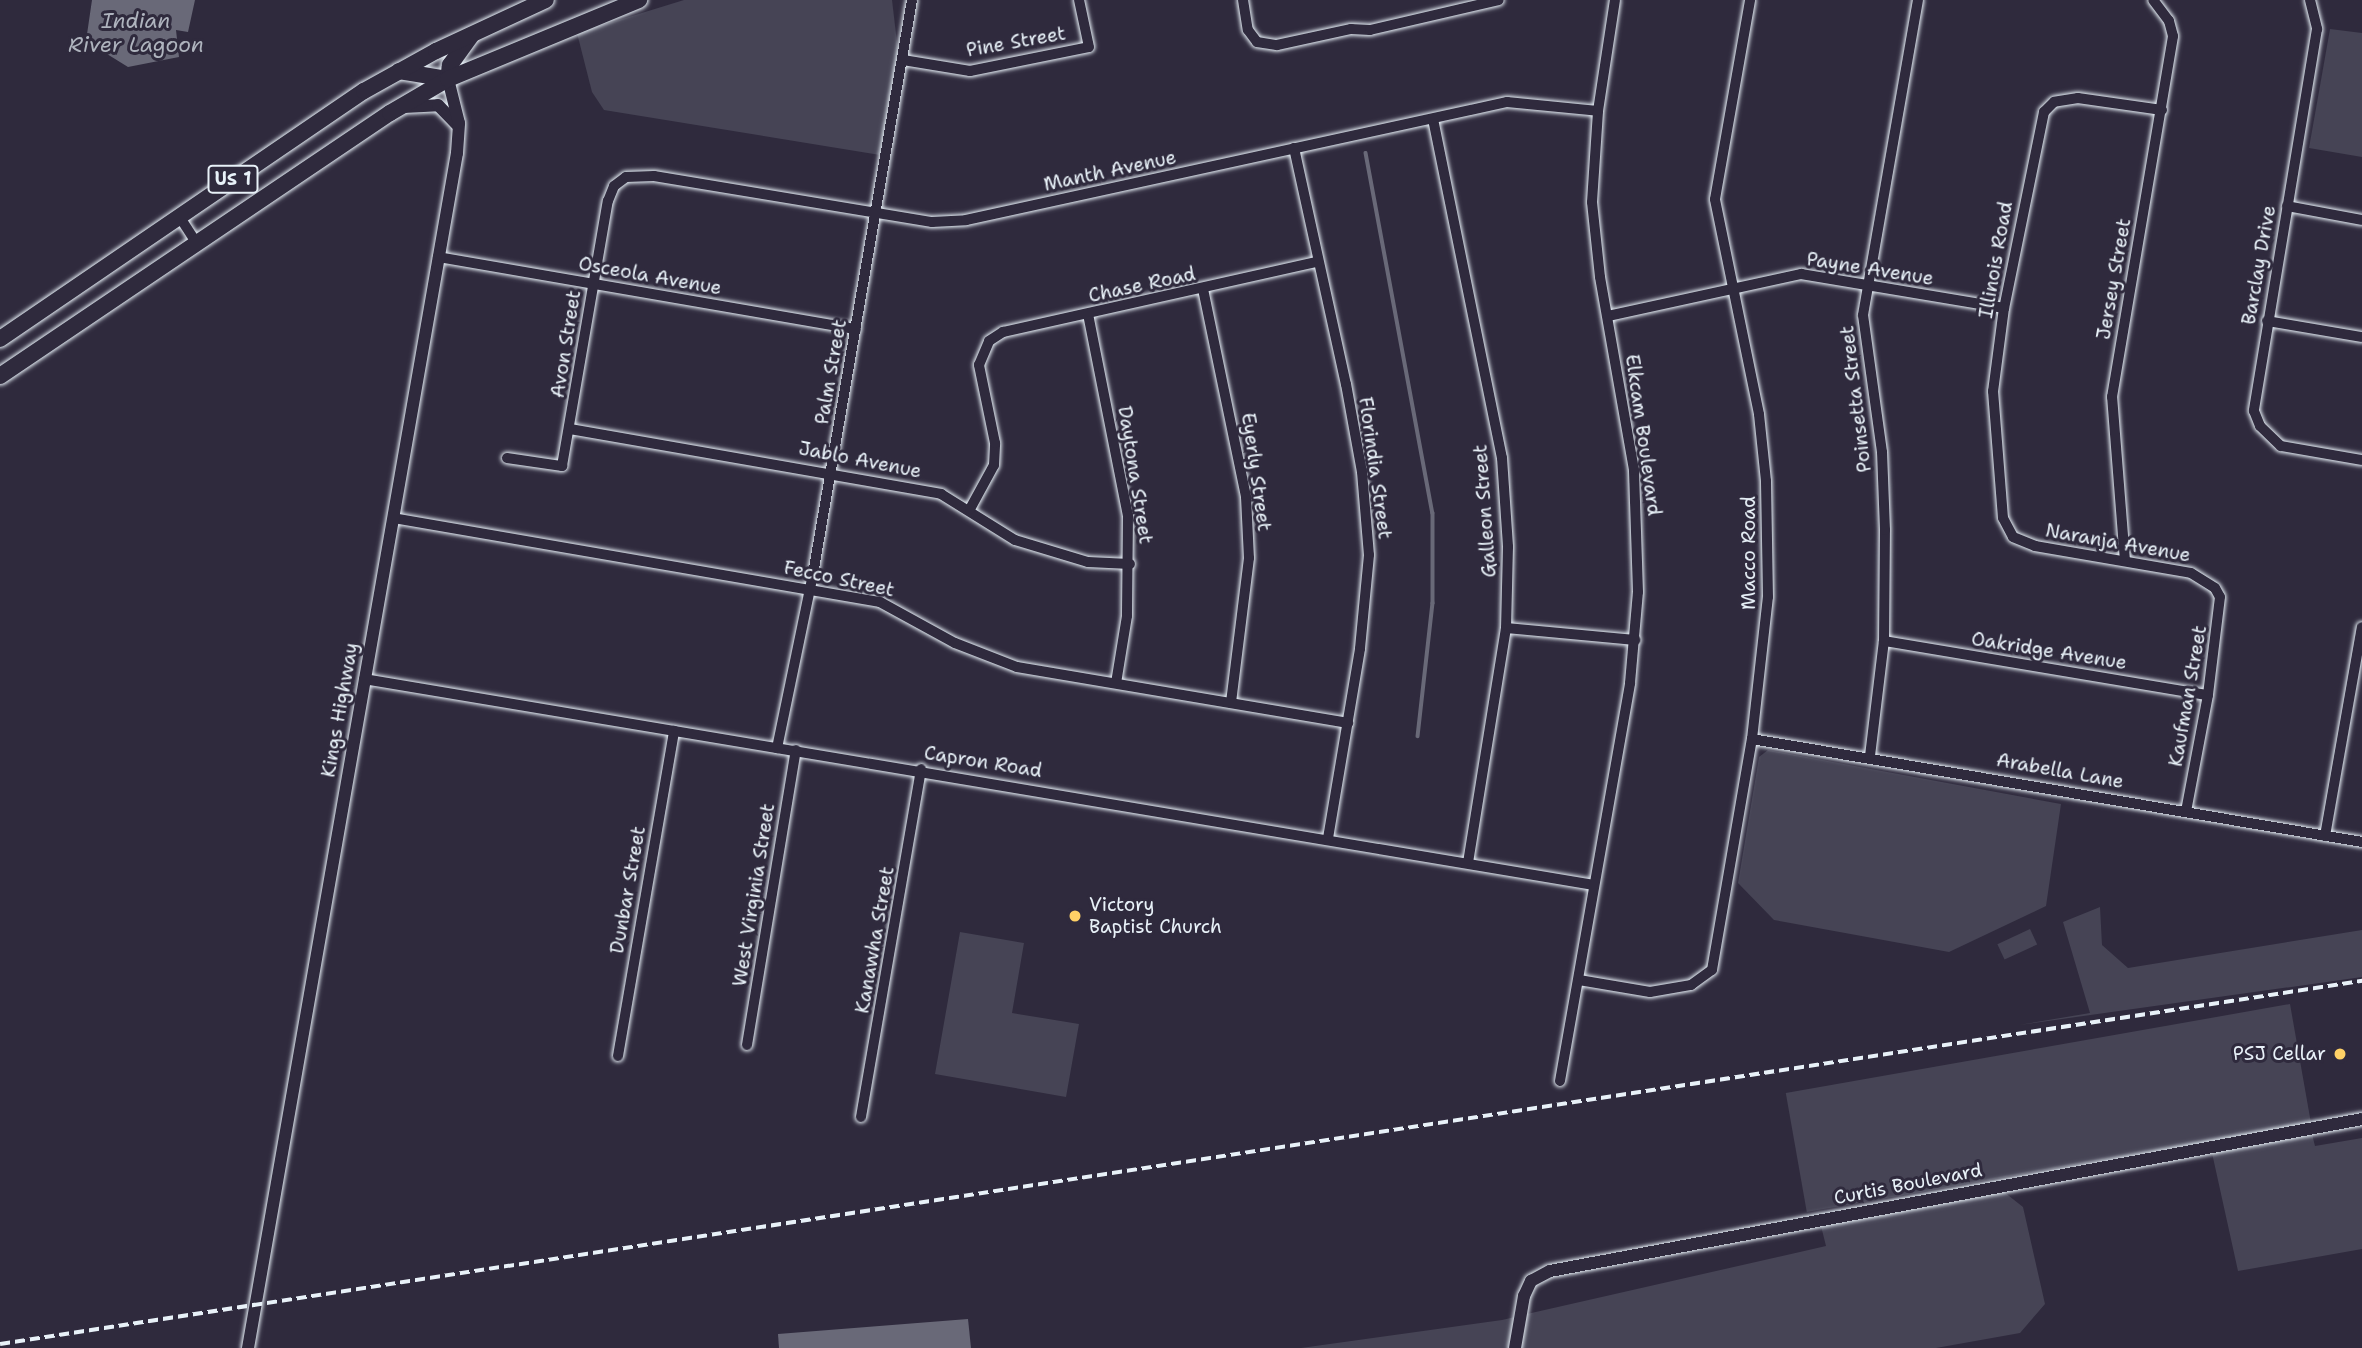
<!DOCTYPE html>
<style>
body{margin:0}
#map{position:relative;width:2362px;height:1348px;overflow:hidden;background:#2f2a3d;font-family:"Shantell Sans",sans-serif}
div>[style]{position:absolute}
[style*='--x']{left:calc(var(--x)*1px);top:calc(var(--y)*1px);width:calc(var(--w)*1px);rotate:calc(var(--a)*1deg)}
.green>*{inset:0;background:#464455;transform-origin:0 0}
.water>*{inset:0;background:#696978}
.stream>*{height:3.5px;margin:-1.75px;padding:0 1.75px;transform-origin:1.75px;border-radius:1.75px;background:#696978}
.roads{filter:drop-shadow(0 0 2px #e8f1f8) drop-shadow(0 0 2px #e8f1f8)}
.minor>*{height:10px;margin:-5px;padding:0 5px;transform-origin:5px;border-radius:5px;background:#2f2a3d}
.tertiary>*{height:12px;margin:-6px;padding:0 6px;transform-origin:6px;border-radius:6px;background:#2f2a3d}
.primary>*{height:16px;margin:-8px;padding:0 8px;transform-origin:8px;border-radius:8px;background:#2f2a3d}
.rail>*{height:3.5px;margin-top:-1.75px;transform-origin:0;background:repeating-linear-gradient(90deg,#e8f1f8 0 10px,transparent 0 15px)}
.dots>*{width:19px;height:19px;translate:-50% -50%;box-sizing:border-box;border:4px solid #2f2a3d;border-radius:50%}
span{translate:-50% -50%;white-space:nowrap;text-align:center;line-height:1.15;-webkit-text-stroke:6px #2f2a3d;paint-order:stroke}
.shield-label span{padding:2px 5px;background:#2f2a3d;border:2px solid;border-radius:5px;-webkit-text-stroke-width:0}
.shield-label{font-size:18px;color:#e8f1f8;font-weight:700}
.street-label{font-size:19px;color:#e8f1f8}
.poi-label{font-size:19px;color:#e8f1f8}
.left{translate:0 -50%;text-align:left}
.right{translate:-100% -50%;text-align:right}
.water-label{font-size:21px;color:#afb4be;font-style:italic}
</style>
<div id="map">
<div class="green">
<div style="clip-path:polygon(684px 0,892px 0,898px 51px,880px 155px,604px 110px,592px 92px,577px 33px)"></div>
<div style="clip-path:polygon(2330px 29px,2362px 33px,2362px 157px,2309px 148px)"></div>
<div style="clip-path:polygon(1768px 750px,2061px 804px,2046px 906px,1949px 952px,1774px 920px,1738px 883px,1759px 757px)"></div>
<div style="clip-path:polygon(2100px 907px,2102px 945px,2128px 968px,2362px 930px,2362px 977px,2019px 1025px,2090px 1013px,2063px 922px)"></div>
<div style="left:2030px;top:929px;width:17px;height:36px;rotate:65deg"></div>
<div style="clip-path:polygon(960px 932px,1024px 943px,1012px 1013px,1079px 1024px,1066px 1097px,935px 1074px)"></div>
<div style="left:2290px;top:1004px;width:121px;height:512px;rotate:80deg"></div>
<div style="clip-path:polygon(2312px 1134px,2315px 1146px,2362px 1138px,2362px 1249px,2238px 1271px,2212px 1153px)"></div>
<div style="clip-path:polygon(2004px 1192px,2023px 1207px,2045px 1304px,2020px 1333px,1936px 1348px,1521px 1348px,1527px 1314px,1826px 1246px,1821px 1226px)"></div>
<div style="clip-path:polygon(1515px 1317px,1509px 1348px,1301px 1348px,1502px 1320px)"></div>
</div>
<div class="water">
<div style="clip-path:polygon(92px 0,195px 0,188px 32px,176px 30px,179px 57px,128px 67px,86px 41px)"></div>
<div style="clip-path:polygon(968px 1319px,971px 1348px,779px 1348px,778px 1334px)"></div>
</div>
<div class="stream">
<div style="--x:1366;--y:153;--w:366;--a:79.5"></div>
<div style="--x:1433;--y:513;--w:90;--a:90"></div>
<div style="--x:1433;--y:603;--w:134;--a:96.4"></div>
</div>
<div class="roads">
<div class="minor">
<div style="--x:1243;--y:0;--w:30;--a:81"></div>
<div style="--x:1248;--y:30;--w:15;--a:53"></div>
<div style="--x:1257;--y:42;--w:20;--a:9"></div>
<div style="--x:1277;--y:45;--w:76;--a:-12.2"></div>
<div style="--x:1351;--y:29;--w:19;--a:3"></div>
<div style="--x:1370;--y:30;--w:132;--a:-13.1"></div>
<div style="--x:2310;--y:0;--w:30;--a:76"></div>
<div style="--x:2317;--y:29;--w:387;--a:99.4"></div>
<div style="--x:2254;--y:411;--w:16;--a:68"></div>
<div style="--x:2260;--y:426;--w:29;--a:44"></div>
<div style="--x:2281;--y:446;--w:82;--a:9.8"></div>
<div style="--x:903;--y:60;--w:68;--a:9.3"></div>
<div style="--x:970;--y:71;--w:121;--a:-11.4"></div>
<div style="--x:1089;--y:47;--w:48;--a:-102"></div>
<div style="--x:2162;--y:110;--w:85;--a:-171.9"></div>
<div style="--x:2078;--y:98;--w:24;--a:171"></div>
<div style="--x:2054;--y:102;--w:14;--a:135"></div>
<div style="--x:2044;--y:112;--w:200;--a:101.5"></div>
<div style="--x:2004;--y:308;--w:84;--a:97.5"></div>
<div style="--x:1993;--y:391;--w:127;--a:85.5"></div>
<div style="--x:2003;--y:518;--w:21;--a:62"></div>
<div style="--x:2013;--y:537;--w:24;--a:22"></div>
<div style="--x:2035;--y:546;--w:158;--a:9.8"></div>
<div style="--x:2191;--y:573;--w:28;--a:32"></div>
<div style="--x:2215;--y:588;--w:10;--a:61"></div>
<div style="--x:2220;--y:597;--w:99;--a:97"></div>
<div style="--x:2208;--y:695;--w:118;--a:100.7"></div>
<div style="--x:1433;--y:119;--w:346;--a:78.5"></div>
<div style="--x:1502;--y:458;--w:89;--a:86.1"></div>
<div style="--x:1508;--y:547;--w:81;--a:91.4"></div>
<div style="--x:1506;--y:628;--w:237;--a:99.2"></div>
<div style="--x:1294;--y:148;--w:242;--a:77.6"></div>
<div style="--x:1346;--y:384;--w:89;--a:79.7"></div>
<div style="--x:1362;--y:472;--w:83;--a:85.2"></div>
<div style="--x:1369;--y:555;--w:94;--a:95.5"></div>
<div style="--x:1360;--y:649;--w:192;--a:99.6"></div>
<div style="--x:2287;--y:206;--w:76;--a:10.6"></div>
<div style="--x:179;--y:216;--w:31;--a:57"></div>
<div style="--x:438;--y:257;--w:424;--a:9.8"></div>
<div style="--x:1203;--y:289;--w:212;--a:78.3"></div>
<div style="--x:1246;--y:497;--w:61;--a:87.2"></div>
<div style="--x:1249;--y:558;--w:146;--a:97.1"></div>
<div style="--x:1088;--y:314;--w:206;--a:78.8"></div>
<div style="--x:1128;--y:516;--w:100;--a:90.6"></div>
<div style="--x:1127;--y:616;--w:68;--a:99.3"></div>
<div style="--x:1608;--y:316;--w:198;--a:-12.3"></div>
<div style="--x:1801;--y:274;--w:206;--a:9.5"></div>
<div style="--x:2267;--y:321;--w:96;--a:9.6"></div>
<div style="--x:570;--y:429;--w:377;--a:9.9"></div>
<div style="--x:941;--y:494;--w:87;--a:31.9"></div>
<div style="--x:1015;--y:540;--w:76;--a:16.8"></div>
<div style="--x:1088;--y:562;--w:42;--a:2.7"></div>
<div style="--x:507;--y:458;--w:56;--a:8.3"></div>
<div style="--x:562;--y:466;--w:269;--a:-80.2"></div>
<div style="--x:608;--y:201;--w:16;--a:-68"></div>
<div style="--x:614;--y:186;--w:15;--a:-37"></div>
<div style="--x:626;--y:177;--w:28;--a:-2"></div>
<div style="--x:654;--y:176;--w:282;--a:9.4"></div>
<div style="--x:932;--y:222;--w:34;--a:-3"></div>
<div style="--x:966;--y:220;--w:554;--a:-12.3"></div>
<div style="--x:1507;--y:102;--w:91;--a:5.6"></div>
<div style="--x:970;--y:509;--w:50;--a:-61.4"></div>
<div style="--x:994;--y:465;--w:22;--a:-87"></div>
<div style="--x:995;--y:443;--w:80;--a:-101.6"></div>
<div style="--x:979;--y:365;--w:26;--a:-67"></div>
<div style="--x:989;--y:341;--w:17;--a:-33"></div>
<div style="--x:1003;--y:332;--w:322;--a:-12.6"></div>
<div style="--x:393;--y:518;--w:494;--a:9.8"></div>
<div style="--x:880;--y:602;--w:85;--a:28.7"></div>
<div style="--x:955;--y:643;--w:66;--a:21.2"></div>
<div style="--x:1017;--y:667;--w:336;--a:9.6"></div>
<div style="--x:2125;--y:561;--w:165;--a:-94.5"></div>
<div style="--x:2112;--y:397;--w:366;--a:-80.4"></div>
<div style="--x:2173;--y:36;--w:16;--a:-105"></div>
<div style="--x:2169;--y:21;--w:26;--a:-127"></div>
<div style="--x:1506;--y:628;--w:130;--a:5.3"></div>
<div style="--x:1884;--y:641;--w:328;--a:9.5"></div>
<div style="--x:364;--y:679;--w:1247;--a:9.51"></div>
<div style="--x:1752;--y:739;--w:619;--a:9.58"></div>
<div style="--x:777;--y:748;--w:178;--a:-78.3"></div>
<div style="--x:813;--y:574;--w:582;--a:-80.21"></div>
<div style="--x:1870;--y:756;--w:116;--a:-83.1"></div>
<div style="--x:1884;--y:641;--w:111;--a:-89.5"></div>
<div style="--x:1885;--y:530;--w:78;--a:-92.2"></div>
<div style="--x:1882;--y:452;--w:138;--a:-97.9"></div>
<div style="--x:1863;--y:315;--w:320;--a:-80.1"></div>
<div style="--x:2325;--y:836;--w:212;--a:-80"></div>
<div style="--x:1579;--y:980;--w:72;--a:9.6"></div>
<div style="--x:1650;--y:992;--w:42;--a:-9.7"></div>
<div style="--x:1691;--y:985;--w:26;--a:-36"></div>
<div style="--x:1712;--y:970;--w:234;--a:-80.2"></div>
<div style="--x:1752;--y:739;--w:143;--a:-83.6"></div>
<div style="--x:1768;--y:597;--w:116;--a:-91"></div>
<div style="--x:1766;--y:481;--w:67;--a:-96"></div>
<div style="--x:1759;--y:414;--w:219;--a:-101.6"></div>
<div style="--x:1715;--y:199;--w:202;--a:-80"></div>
<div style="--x:747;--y:1045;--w:299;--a:-80.6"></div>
<div style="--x:618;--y:1056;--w:330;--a:-80.2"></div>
<div style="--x:1560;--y:1081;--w:404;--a:-80"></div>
<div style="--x:1630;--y:683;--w:91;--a:-85"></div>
<div style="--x:1638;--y:592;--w:122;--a:-91.9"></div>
<div style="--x:1634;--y:470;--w:196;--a:-100"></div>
<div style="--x:1600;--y:277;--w:75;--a:-96.1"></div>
<div style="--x:1592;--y:202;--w:91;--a:-86.2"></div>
<div style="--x:1598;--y:111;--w:112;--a:-81.3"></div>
<div style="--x:861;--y:1117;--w:353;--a:-80.2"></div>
</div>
<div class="tertiary">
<div style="--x:404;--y:107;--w:34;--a:-3"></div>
<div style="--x:438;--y:105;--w:28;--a:46"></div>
<div style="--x:248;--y:1348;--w:1213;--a:-80.08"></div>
<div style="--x:457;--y:153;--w:30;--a:-86"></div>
<div style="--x:459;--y:123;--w:45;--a:-104"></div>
<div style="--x:1515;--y:1348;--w:53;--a:-80.2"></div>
<div style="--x:1524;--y:1296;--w:17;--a:-65"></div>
<div style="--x:1531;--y:1281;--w:21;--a:-28"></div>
<div style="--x:1550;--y:1271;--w:826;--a:-10.6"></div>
</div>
<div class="primary">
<div style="--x:399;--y:71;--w:50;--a:9.3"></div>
<div style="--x:448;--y:79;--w:14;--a:-82"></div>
<div style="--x:450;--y:65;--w:36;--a:-54"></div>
<div style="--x:0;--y:339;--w:440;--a:-34.3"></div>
<div style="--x:364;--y:91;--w:82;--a:-29.1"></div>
<div style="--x:436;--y:51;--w:121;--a:-24.9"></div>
<div style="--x:0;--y:376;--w:470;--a:-34"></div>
<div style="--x:390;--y:113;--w:67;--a:-30.4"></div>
<div style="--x:448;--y:79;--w:207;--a:-22.5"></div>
</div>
</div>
<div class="rail">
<div style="--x:0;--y:1344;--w:2390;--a:-8.74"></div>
</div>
<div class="dots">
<div style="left:1075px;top:916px;background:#ffd166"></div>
<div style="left:2340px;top:1054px;background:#ffd166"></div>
</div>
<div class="shield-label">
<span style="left:233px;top:179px">US 1</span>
</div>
<div class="street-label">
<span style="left:1016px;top:42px;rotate:-10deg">Pine Street</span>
<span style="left:1110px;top:171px;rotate:-12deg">Manth Avenue</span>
<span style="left:1996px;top:260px;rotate:-80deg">Illinois Road</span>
<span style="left:2259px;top:265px;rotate:-80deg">Barclay Drive</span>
<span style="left:1870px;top:269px;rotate:9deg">Payne Avenue</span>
<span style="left:650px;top:276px;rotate:10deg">Osceola Avenue</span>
<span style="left:2114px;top:279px;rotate:-80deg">Jersey Street</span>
<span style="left:1142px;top:285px;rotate:-12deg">Chase Road</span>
<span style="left:566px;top:344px;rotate:-81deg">Avon Street</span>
<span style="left:831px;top:372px;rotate:-80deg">Palm Street</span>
<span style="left:1856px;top:399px;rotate:-97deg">Poinsetta Street</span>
<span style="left:1643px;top:435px;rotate:82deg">Elkcam Boulevard</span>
<span style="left:860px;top:460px;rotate:11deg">Jablo Avenue</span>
<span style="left:1375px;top:468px;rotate:82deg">Florindia Street</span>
<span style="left:1256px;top:472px;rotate:82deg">Eyerly Street</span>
<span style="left:1135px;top:475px;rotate:81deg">Daytona Street</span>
<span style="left:1485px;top:511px;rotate:-94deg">Galleon Street</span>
<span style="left:2118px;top:543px;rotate:10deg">Naranja Avenue</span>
<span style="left:1749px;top:553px;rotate:-90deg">Macco Road</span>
<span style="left:839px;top:579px;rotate:12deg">Fecco Street</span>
<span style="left:2049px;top:651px;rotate:9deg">Oakridge Avenue</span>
<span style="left:2188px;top:696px;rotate:-80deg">Kaufman Street</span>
<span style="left:340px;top:710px;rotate:-80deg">Kings Highway</span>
<span style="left:983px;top:762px;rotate:9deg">Capron Road</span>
<span style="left:2060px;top:771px;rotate:10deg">Arabella Lane</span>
<span style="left:628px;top:890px;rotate:-80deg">Dunbar Street</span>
<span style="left:754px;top:895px;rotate:-81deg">West Virginia Street</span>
<span style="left:875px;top:940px;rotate:-80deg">Kanawha Street</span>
<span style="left:1908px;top:1184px;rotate:-11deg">Curtis Boulevard</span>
</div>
<div class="poi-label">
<span class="left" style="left:1089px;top:916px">Victory<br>Baptist Church</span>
<span class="right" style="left:2326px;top:1054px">PSJ Cellar</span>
</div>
<div class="water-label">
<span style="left:136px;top:33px">Indian<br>River Lagoon</span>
</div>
</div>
